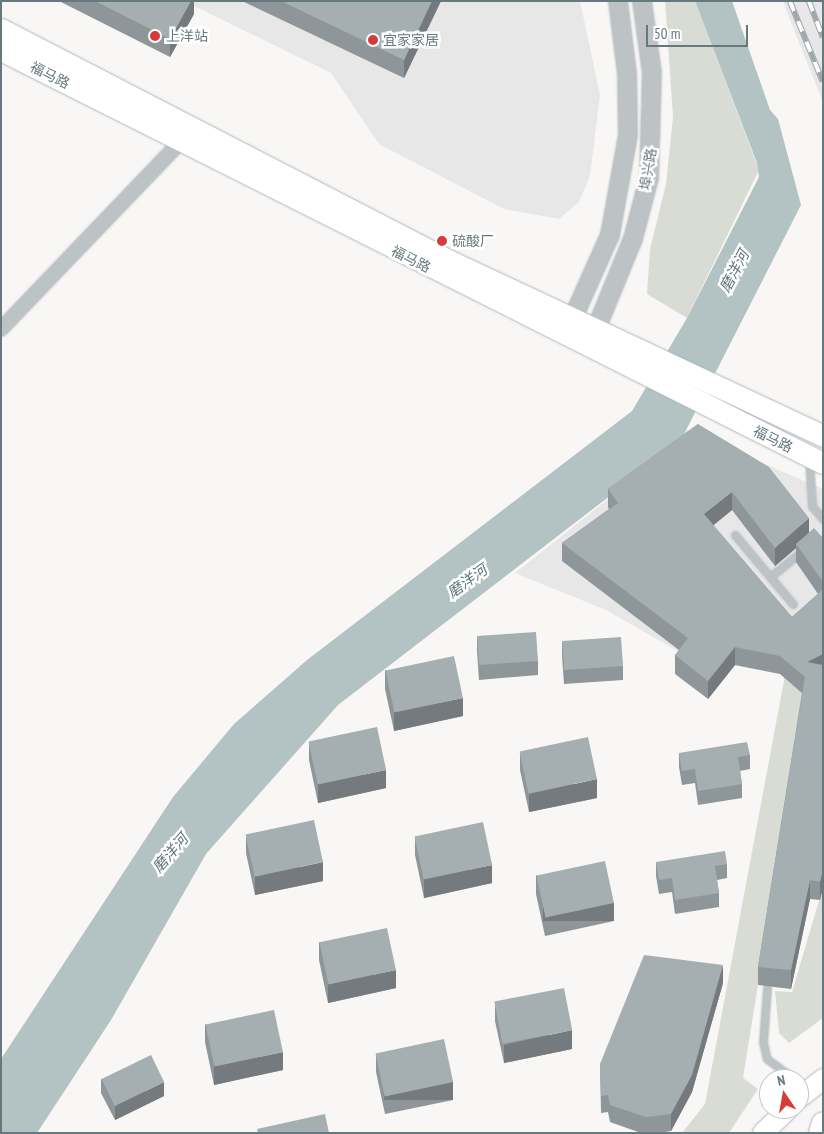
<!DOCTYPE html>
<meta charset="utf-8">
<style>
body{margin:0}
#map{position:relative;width:824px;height:1134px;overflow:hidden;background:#f8f7f6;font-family:"PT Sans Narrow","Noto Sans SC",sans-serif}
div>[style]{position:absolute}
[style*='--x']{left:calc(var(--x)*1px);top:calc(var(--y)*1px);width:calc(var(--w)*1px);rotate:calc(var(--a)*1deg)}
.built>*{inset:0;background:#e6e7e6}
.green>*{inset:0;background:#d9dcd5}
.water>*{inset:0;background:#b3c3c3}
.roads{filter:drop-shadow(0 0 1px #b0b8ba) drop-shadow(0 0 1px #b0b8ba)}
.service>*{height:7px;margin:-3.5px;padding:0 3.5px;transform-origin:3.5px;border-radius:3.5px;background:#bdc3c5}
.minor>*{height:14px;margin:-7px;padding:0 7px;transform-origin:7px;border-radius:7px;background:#bdc3c5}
.tertiary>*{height:18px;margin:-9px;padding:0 9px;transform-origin:9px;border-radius:9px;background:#bdc3c5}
.secondary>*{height:20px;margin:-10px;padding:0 10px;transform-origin:10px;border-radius:10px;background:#fff}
.primary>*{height:21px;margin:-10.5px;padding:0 10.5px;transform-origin:10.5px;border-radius:10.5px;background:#fff}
.trunk>*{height:22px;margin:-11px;padding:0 11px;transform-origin:11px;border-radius:11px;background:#fff}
.rail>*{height:5.5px;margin-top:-2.75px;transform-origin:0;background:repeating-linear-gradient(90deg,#fff 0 11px,#9ea7aa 0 22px);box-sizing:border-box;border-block:1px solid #9ea7aa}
.wall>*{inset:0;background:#8e9699}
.shaded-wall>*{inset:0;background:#747a7d;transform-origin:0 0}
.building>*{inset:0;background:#a5afb2;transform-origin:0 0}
.dots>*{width:14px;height:14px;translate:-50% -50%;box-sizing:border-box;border:2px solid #fff;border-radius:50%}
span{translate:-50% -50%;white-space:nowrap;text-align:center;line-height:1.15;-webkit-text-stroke:5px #fff;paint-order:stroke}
.poi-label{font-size:14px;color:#66797e}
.left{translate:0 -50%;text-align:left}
.street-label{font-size:14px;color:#66797e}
.water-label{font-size:15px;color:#607778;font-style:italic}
.frame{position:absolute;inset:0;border:2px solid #66797e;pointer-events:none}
.north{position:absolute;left:759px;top:1069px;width:50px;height:50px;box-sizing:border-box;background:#fff;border:1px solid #c2c9cb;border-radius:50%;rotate:348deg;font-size:14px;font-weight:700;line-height:20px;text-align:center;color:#66797e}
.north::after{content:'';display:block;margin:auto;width:18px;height:22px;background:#d53b39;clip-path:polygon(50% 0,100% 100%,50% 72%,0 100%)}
.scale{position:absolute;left:646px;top:25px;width:102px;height:22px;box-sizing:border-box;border:2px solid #66797e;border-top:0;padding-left:6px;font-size:15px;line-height:18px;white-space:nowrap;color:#66797e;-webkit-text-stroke:4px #fff;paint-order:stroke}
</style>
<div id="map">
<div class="built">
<div style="clip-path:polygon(184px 1px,580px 1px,600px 95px,590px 176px,579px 202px,559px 219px,504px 209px,379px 144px,331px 73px)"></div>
<div style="clip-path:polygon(783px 1px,823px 1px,823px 102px,790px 20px)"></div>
<div style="clip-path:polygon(686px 430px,823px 489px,823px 673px,785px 675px,688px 657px,606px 610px,515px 573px,680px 442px)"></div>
</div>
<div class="green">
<div style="clip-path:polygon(665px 1px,695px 1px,759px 170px,687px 318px,647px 294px,650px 249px,666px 184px,673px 117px)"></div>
<div style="clip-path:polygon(785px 675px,807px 681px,743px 1078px,758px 1089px,729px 1133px,682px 1133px,705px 1104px)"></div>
<div style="clip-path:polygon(823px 887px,823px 1018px,789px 1043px,779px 1033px,775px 991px,792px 992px)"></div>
</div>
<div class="water">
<div style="clip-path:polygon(695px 1px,732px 1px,770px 110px,778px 119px,801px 205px,680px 442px,338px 705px,206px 854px,111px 1020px,37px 1133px,1px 1133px,1px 1059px,173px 797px,234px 724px,307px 660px,632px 411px,687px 318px,759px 177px,757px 163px)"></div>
</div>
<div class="roads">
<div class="service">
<div style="--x:809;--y:459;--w:47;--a:86.3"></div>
<div style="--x:812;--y:506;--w:17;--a:50"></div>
<div style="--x:735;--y:535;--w:90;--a:50"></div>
<div style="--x:770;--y:577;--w:41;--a:-39.1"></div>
<div style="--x:767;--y:988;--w:54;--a:94.2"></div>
<div style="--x:763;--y:1042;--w:17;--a:77"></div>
<div style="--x:767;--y:1059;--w:34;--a:36"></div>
</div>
<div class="minor">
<div style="--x:1;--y:329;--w:260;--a:-46.2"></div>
</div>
<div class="tertiary">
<div style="--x:573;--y:318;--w:91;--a:-66"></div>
<div style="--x:610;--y:235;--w:102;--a:-79.8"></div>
<div style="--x:628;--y:135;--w:61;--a:-90.9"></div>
<div style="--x:627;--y:74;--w:74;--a:-97"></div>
<div style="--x:596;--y:329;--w:97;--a:-67.7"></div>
<div style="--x:633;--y:239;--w:63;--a:-75.3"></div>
<div style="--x:649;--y:178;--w:105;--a:-88.4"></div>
<div style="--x:652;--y:73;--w:73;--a:-97.9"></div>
</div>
<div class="secondary">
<div style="--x:799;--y:1098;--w:31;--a:-38"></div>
<div style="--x:763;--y:1133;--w:35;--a:-44"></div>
</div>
<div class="primary">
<div style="--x:1;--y:29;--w:505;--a:27.33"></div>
<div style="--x:450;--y:261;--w:412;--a:25.1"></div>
<div style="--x:1;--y:50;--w:920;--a:26.68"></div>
</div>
<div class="trunk">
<div style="--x:820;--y:1133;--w:10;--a:-73"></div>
</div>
</div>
<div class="rail">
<div style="--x:790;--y:1;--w:87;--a:67.8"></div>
<div style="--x:809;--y:1;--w:39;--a:69"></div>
</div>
<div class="wall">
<div style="clip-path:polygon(59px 1px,194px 1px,194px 14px,170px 57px)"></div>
<div style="clip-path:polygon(242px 1px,441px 1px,404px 78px)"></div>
<div style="clip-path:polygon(evenodd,698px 424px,809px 532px,823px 538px,823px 887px,820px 900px,810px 899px,791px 989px,758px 985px,758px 967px,802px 693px,780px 674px,735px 665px,708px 699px,675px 674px,675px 655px,679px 650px,562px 561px,562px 543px,609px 509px,608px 507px,608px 489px,698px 424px,732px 510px,775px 566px,796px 548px,796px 562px,818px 594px,792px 617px,713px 525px,732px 510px)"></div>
<div style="clip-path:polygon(477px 637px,538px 661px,538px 675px,479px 680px,477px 651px)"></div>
<div style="clip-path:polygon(562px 642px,623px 666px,623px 680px,564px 684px,562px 656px)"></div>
<div style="clip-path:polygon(385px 670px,463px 716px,394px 731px,385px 689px)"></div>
<div style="clip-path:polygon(309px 742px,386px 788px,318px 803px,309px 760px)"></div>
<div style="clip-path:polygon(520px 752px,597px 798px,529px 812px,520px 770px)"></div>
<div style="clip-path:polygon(679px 753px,750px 755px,750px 769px,740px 771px,742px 784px,742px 798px,698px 805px,695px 783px,682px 785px,679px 767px)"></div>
<div style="clip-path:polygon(246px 835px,323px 881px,255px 895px,246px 853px)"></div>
<div style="clip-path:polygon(415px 837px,492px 883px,424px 898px,415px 855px)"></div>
<div style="clip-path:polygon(656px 862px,727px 864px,727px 878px,717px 880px,719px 893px,719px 907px,675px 914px,672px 892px,659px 894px,656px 876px)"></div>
<div style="clip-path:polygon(536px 875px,614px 921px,545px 936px,536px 894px)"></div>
<div style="clip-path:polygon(319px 942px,396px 988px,328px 1003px,319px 960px)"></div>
<div style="clip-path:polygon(723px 983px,692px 1092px,671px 1131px,659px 1133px,641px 1133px,610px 1122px,608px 1112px,601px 1113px,600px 1064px)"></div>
<div style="clip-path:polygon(495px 1003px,572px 1049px,504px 1063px,495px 1021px)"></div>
<div style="clip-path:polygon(205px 1024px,283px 1070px,214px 1085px,205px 1042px)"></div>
<div style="clip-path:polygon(376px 1054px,453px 1100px,385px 1114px,376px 1072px)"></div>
<div style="clip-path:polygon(101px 1079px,164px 1096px,115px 1120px,101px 1093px)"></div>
</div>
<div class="shaded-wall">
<div style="clip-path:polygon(191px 1px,194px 1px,194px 14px,170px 57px,170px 39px)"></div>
<div style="clip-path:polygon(432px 1px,441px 1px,404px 78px,404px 60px)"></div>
<div style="clip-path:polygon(732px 492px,732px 510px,704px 533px,704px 514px)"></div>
<div style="clip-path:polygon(809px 518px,809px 537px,796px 544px,796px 548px,775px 566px,775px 548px)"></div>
<div style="clip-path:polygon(735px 647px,735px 665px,708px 699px,708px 681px)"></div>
<div style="clip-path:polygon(823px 654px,823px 673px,807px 662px)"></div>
<div style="clip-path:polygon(463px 698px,463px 716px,394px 731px,394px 712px)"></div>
<div style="clip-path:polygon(386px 770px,386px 788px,318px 803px,318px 784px)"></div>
<div style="clip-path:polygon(597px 779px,597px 798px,529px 812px,529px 794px)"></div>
<div style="clip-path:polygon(323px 862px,323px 881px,255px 895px,255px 877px)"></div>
<div style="clip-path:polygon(492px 865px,492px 883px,424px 898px,424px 879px)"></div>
<div style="clip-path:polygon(823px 869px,823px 887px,820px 900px,820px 882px)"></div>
<div style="clip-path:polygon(810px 880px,810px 899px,791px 989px,791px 970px)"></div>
<div style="left:614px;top:903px;width:18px;height:71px;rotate:90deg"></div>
<div style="clip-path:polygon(723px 965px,723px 983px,692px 1092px,671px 1131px,671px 1114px)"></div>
<div style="clip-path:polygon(396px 970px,396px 988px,328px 1003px,328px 984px)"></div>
<div style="clip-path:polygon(572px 1030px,572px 1049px,504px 1063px,504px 1045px)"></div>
<div style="clip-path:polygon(283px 1052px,283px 1070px,214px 1085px,214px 1066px)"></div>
<div style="clip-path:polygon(164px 1082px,164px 1096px,115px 1120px,115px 1106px)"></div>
<div style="left:453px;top:1082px;width:18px;height:69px;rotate:90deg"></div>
</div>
<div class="building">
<div style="clip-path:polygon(95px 1px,191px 1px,170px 39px)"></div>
<div style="clip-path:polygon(281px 1px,432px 1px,404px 60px)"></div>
<div style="clip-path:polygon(698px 424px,769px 467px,809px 518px,775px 548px,732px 492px,704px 514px,792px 617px,823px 589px,823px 654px,807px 662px,823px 665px,823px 869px,820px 882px,810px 880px,791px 970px,758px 967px,805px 677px,780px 656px,735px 647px,708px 681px,675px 655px,688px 638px,562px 543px,618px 503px,608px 489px)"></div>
<div style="clip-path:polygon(814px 528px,823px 538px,823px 582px,796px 544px)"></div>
<div style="left:536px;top:632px;width:29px;height:59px;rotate:86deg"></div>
<div style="left:621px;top:637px;width:29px;height:59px;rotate:86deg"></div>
<div style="left:454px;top:656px;width:43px;height:70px;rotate:78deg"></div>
<div style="left:377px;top:727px;width:44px;height:70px;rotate:78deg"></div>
<div style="left:588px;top:737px;width:43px;height:70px;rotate:78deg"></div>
<div style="clip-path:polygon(747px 742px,750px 755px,738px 757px,742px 784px,698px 791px,695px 769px,682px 771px,679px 753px)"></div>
<div style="left:314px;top:820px;width:43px;height:70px;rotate:78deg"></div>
<div style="left:483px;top:822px;width:44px;height:70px;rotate:78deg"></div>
<div style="clip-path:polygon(725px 851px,727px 864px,715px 866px,719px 893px,675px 900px,672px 878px,659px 880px,656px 862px)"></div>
<div style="left:605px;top:861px;width:43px;height:70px;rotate:78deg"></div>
<div style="left:387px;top:928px;width:43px;height:69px;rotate:78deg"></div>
<div style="clip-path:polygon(644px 955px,723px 965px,692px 1075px,671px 1114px,646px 1117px,610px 1105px,608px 1095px,601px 1096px,600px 1064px)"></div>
<div style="left:564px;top:988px;width:43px;height:71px;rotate:79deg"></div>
<div style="left:274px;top:1010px;width:43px;height:70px;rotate:78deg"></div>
<div style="left:444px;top:1039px;width:44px;height:70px;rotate:78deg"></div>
<div style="left:151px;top:1055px;width:30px;height:55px;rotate:64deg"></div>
<div style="clip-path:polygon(325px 1114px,329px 1133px,258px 1133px,257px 1129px)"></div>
</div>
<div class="dots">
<div style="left:155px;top:36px;background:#d53b39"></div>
<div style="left:373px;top:40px;background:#d53b39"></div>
<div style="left:442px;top:241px;background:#d53b39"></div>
</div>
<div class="poi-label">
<span class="left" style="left:166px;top:36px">上洋站</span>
<span class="left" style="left:383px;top:40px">宜家家居</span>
<span class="left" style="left:452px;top:241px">硫酸厂</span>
</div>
<div class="street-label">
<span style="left:50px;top:75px;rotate:27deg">福马路</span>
<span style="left:648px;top:169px;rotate:-81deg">埠兴路</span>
<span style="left:411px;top:259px;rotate:27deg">福马路</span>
<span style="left:773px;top:439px;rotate:26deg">福马路</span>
</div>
<div class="water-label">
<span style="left:734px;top:271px;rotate:-62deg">磨洋河</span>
<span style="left:467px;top:581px;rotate:-36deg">磨洋河</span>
<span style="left:170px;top:853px;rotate:-49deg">磨洋河</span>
</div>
<div class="frame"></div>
<div class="north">N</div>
<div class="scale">50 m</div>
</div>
